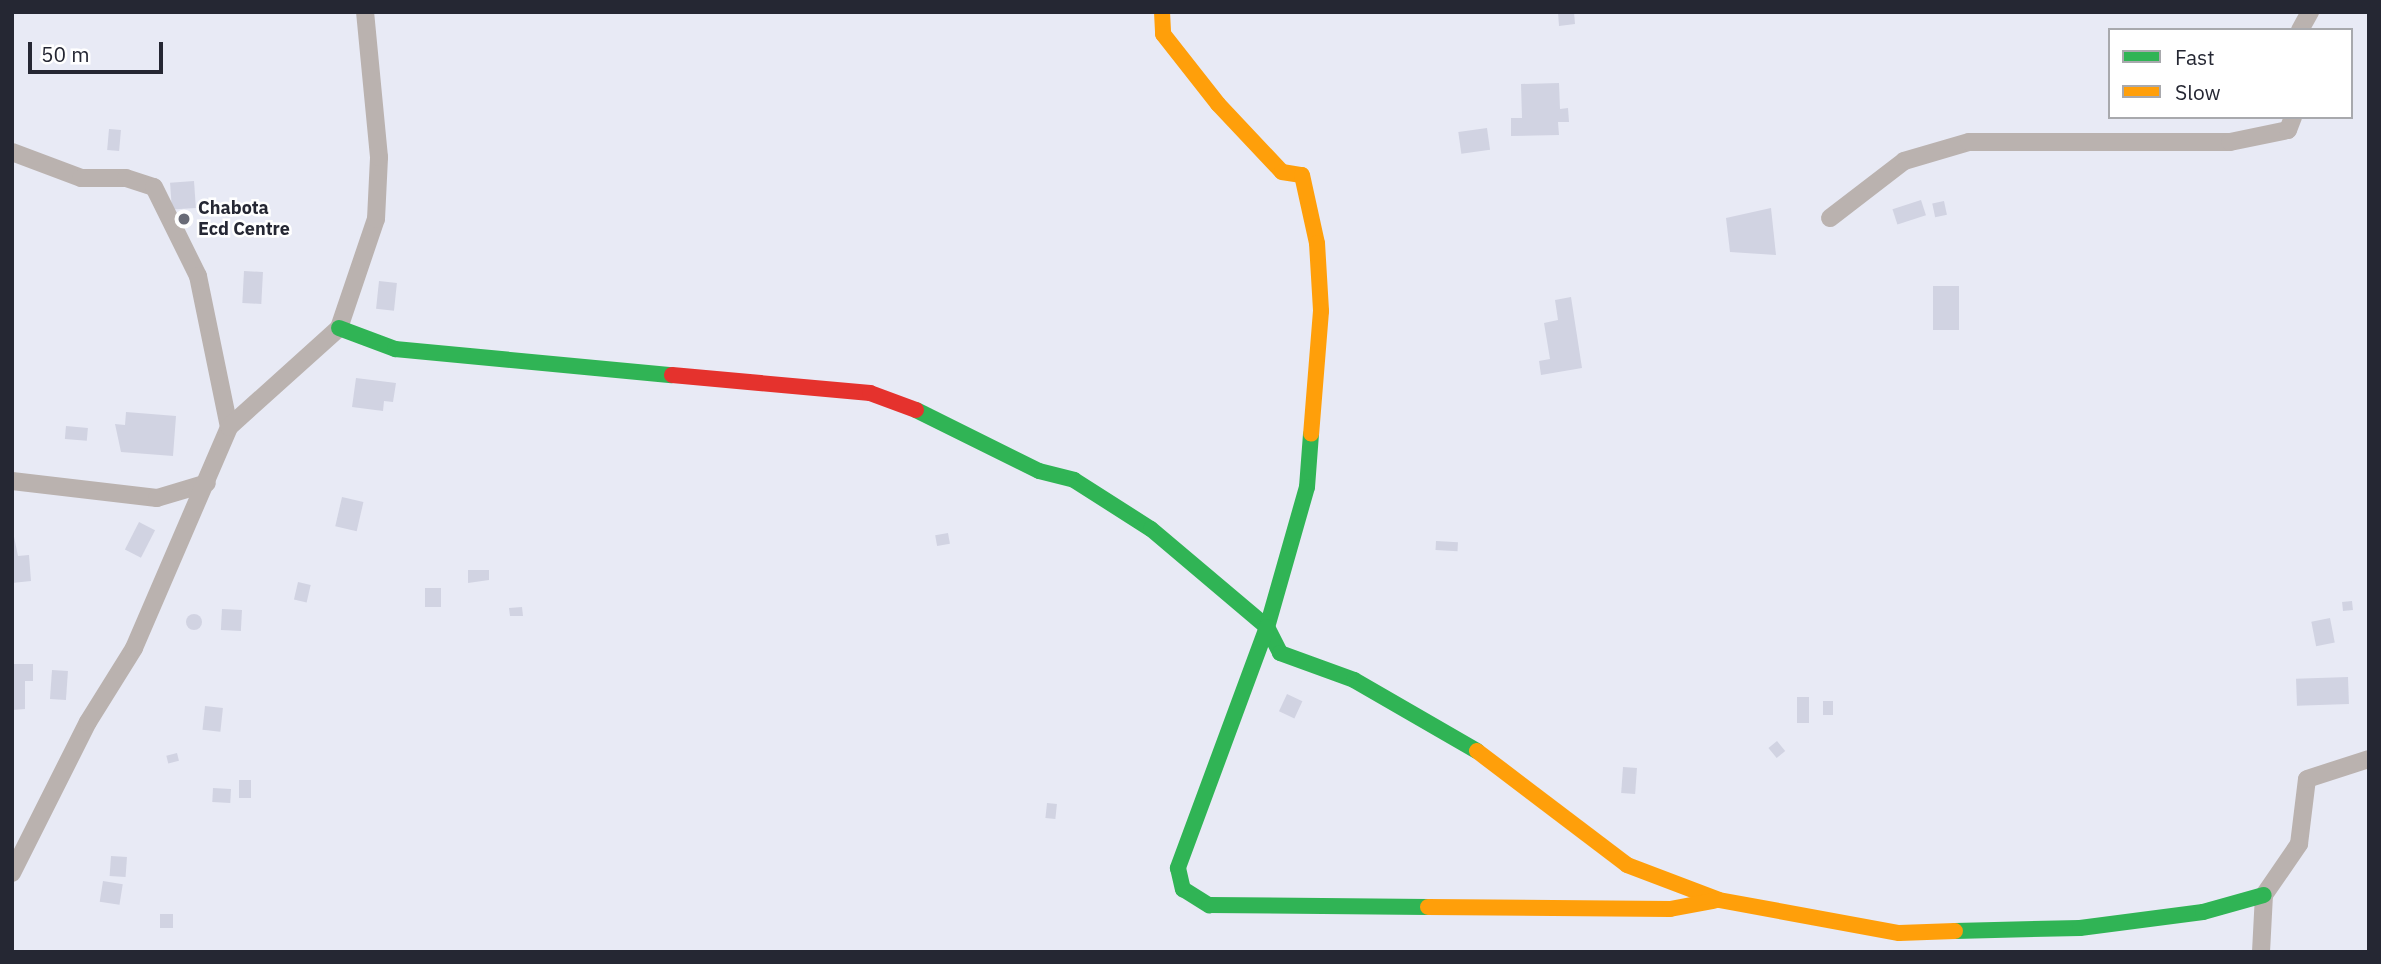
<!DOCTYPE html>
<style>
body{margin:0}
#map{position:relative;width:2381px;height:964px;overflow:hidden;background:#e8eaf5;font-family:"IBM Plex Sans",sans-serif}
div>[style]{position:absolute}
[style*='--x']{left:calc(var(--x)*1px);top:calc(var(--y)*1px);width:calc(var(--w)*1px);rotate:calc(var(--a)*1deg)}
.building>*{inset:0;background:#d1d3e2;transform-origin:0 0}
.round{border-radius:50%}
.street>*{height:18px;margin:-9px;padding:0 9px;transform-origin:9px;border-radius:9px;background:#bab2af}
.fast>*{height:16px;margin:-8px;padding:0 8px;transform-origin:8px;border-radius:8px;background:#30b455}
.slow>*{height:16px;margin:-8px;padding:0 8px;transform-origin:8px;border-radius:8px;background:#ff9f0a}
.jam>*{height:16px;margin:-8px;padding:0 8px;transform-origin:8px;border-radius:8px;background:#e5322d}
.dots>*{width:19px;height:19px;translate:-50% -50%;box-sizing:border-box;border:4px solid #fff;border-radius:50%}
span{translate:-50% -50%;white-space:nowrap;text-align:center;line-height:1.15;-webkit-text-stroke:5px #fff;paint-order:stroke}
.poi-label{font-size:18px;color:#252733;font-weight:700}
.left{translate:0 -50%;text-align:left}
.frame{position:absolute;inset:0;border:14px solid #252733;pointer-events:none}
.legend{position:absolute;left:2108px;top:28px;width:245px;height:91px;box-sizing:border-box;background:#fff;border:2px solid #a8a9ad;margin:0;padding:9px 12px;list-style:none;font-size:21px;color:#252733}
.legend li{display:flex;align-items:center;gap:14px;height:35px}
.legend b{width:35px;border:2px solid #a8a9ad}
.scale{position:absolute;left:28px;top:42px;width:135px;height:32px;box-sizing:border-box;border:4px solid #252733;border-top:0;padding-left:9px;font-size:21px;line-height:24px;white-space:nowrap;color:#252733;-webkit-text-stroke:5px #fff;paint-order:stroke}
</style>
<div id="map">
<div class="building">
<div style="clip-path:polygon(1558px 12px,1574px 12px,1575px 24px,1559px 26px)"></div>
<div style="clip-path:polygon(1559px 83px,1560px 109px,1568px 108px,1569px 122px,1558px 122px,1559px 135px,1511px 136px,1511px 118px,1522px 118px,1521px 84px)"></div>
<div style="left:1487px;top:128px;width:22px;height:29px;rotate:82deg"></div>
<div style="left:109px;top:129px;width:12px;height:21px;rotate:5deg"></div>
<div style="left:194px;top:181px;width:27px;height:24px;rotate:86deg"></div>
<div style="left:1921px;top:200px;width:16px;height:30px;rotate:72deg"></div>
<div style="left:1944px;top:201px;width:14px;height:12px;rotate:78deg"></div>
<div style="clip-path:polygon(1771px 208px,1776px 255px,1730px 252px,1726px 218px)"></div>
<div style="left:244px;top:271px;width:19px;height:32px;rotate:3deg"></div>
<div style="left:379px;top:281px;width:18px;height:28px;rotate:6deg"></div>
<div style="left:1933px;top:286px;width:26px;height:44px"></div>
<div style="clip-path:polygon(1571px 297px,1582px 368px,1541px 375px,1539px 361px,1550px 359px,1544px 323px,1558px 320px,1555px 300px)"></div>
<div style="clip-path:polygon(356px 378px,396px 383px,393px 402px,384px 401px,383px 411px,352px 407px)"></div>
<div style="clip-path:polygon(126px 412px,176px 416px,173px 456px,121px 452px,115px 424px,125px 425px)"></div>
<div style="left:66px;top:426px;width:22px;height:13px;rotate:5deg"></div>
<div style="left:342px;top:497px;width:22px;height:30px;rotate:13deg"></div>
<div style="left:139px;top:522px;width:18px;height:31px;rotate:27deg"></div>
<div style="clip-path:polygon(12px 527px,18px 556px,29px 555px,31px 581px,12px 583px)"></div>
<div style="left:948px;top:533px;width:11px;height:13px;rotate:80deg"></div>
<div style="left:1436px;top:541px;width:22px;height:9px;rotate:3deg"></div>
<div style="clip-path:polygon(468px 570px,489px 570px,489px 580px,468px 583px)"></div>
<div style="left:298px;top:582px;width:13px;height:18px;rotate:13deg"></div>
<div style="left:425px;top:588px;width:16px;height:19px"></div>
<div style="left:2352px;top:601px;width:9px;height:10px;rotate:84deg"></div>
<div style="clip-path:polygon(522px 607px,523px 616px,510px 616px,509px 608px)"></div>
<div style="left:222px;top:609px;width:20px;height:21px;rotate:3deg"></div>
<div class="round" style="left:186px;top:614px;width:16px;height:16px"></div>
<div style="left:2330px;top:618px;width:25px;height:19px;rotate:79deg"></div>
<div style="clip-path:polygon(12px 664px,33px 664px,33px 681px,25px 681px,25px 709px,12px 710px)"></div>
<div style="left:52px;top:670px;width:16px;height:29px;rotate:4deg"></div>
<div style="left:2348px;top:677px;width:27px;height:52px;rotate:88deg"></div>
<div style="left:1287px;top:694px;width:17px;height:19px;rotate:25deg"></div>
<div style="left:1797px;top:697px;width:12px;height:26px"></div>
<div style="left:1823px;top:701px;width:10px;height:14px"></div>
<div style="left:205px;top:706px;width:18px;height:24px;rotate:6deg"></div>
<div style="left:1777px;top:741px;width:13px;height:11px;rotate:51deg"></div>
<div style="left:177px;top:753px;width:8px;height:11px;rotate:76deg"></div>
<div style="left:1623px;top:767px;width:14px;height:26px;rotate:4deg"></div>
<div style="left:251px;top:780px;width:18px;height:12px;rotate:90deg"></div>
<div style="left:213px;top:788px;width:18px;height:14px;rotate:3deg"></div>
<div style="left:1047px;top:803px;width:10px;height:15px;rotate:6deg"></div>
<div style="left:111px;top:856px;width:16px;height:20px;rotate:4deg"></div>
<div style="left:103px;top:881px;width:20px;height:21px;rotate:9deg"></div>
<div style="left:160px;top:914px;width:13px;height:14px"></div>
</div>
<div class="street">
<div style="--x:2300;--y:30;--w:21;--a:-61"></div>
<div style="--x:12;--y:152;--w:74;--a:20.6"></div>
<div style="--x:81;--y:178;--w:45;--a:0"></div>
<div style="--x:126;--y:178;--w:29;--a:18"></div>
<div style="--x:154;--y:187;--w:99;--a:63.7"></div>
<div style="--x:198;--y:276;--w:154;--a:78.4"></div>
<div style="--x:1830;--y:218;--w:93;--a:-37.6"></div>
<div style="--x:1904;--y:161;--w:68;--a:-16.3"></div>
<div style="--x:1969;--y:142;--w:261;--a:0"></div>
<div style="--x:2230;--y:142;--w:59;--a:-11.7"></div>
<div style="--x:2288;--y:130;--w:14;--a:-69"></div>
<div style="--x:12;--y:481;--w:146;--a:6.7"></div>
<div style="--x:157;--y:498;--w:52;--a:-16.7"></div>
<div style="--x:12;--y:873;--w:169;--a:-63.3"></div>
<div style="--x:88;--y:722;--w:87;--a:-58.1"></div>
<div style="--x:134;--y:648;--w:241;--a:-66.7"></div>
<div style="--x:229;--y:427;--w:148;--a:-42"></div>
<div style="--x:339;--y:328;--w:115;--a:-71.3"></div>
<div style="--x:376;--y:219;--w:62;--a:-87.2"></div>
<div style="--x:379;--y:157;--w:146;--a:-95.5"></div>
<div style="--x:2261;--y:952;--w:57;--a:-87"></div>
<div style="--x:2264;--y:895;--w:62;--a:-55.5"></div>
<div style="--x:2299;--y:844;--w:65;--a:-83"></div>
<div style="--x:2307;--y:779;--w:65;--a:-17.9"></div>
</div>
<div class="fast">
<div style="--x:339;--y:328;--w:60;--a:20.6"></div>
<div style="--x:395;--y:349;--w:278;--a:5.4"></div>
<div style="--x:916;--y:410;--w:137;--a:26.4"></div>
<div style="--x:1039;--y:471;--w:36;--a:14"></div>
<div style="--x:1074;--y:480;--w:91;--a:32.5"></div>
<div style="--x:1151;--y:529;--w:152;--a:40.2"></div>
<div style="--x:1267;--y:627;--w:29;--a:63"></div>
<div style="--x:1280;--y:653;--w:79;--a:20"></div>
<div style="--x:1354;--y:680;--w:142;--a:30"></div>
<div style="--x:1311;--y:434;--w:53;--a:94.3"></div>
<div style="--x:1307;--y:487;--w:146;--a:105.9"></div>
<div style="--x:1267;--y:627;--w:257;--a:110.3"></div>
<div style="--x:1178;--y:868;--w:22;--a:77"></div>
<div style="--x:1183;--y:889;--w:31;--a:32"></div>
<div style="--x:1209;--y:905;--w:219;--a:0.5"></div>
<div style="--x:1955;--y:931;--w:125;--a:-1.4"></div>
<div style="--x:2080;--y:928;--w:124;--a:-7.4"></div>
<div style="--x:2203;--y:912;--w:63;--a:-15.6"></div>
</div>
<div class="slow">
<div style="--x:1162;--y:12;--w:22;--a:87"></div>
<div style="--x:1163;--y:34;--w:89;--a:51.8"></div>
<div style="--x:1218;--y:104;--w:93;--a:46.7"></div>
<div style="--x:1282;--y:172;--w:20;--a:9"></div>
<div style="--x:1302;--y:175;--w:70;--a:77.6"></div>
<div style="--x:1317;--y:243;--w:68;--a:86.6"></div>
<div style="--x:1321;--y:311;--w:123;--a:94.6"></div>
<div style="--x:1477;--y:751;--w:188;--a:37.2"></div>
<div style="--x:1627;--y:865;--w:98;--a:20.8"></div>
<div style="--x:1719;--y:900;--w:183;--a:10.4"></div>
<div style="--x:1899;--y:933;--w:56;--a:-2"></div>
<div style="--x:1428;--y:907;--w:242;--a:0.5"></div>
<div style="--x:1670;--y:909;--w:44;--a:-10.5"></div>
</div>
<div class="jam">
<div style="--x:672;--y:375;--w:199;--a:5.2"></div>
<div style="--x:870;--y:393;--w:49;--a:20.3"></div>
</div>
<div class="dots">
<div style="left:184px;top:219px;background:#696b77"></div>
</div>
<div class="poi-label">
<span class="left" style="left:198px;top:219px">Chabota<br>Ecd Centre</span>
</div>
<div class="frame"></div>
<ul class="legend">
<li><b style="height:9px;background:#30b455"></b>Fast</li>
<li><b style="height:9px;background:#ff9f0a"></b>Slow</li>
</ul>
<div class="scale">50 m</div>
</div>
